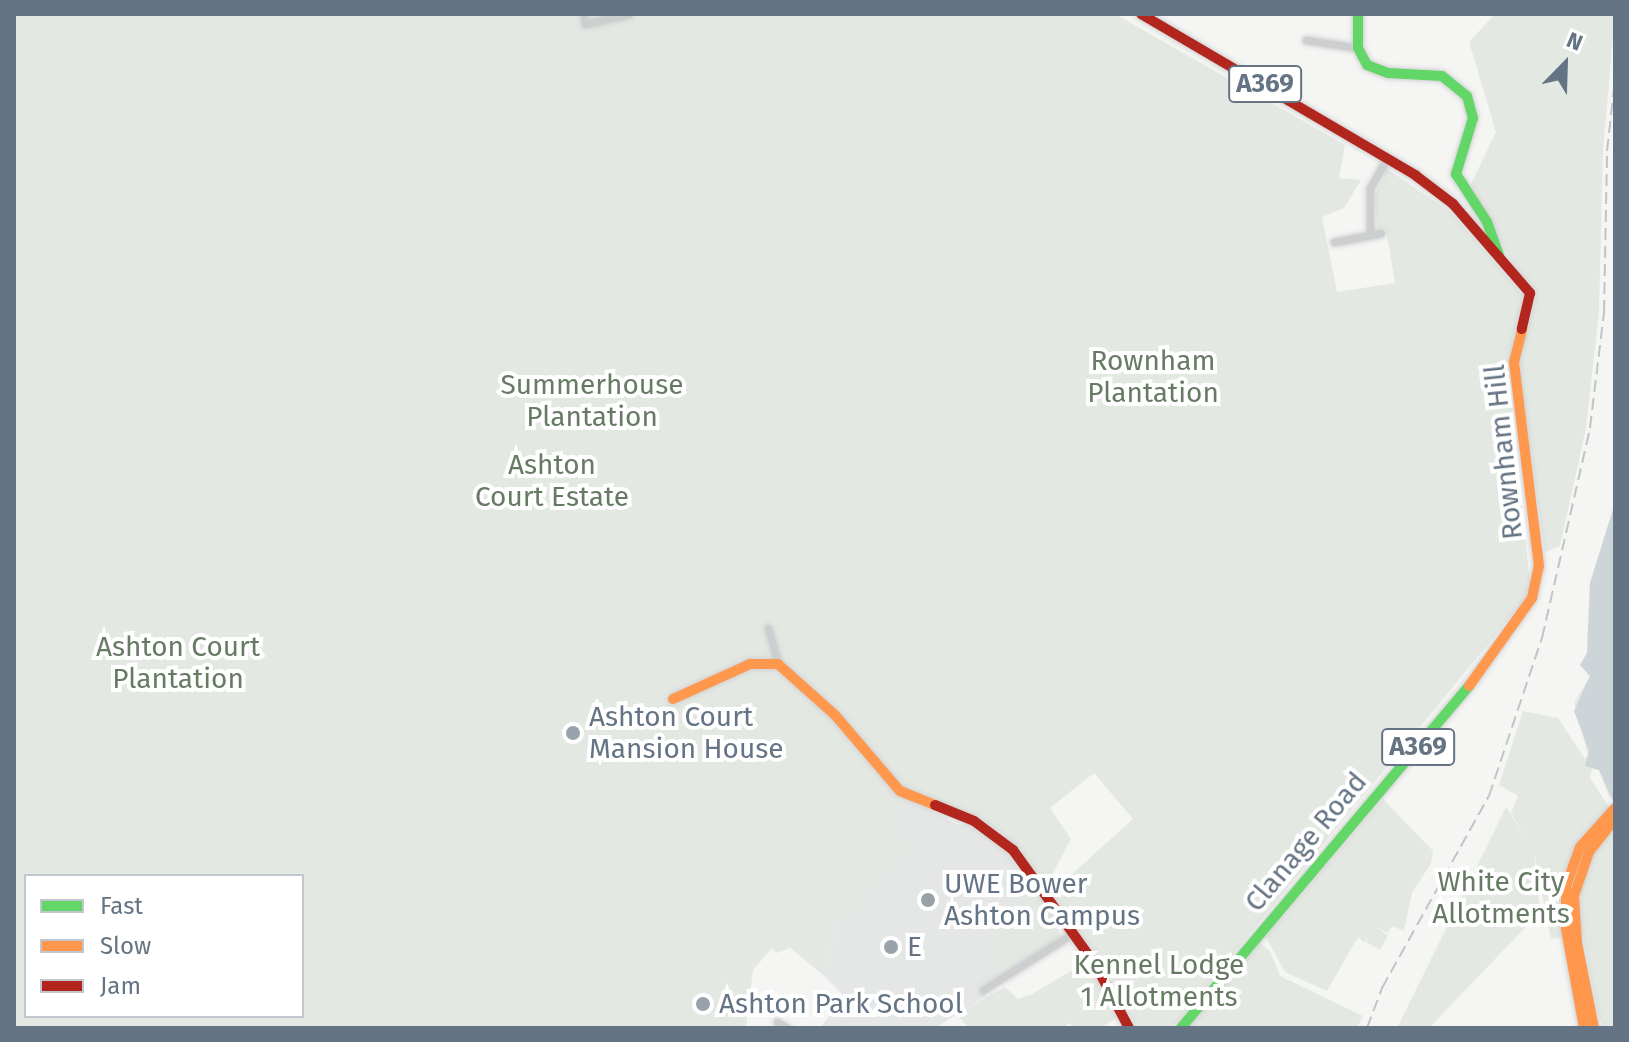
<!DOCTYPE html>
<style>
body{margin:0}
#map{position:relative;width:1629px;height:1042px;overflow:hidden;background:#f5f6f4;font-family:"Fira Sans",sans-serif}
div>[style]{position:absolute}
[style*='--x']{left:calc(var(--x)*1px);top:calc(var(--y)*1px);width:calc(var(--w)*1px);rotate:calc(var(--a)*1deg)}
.built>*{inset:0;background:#e5e7e7}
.green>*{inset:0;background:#e4e8e2}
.water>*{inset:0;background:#ced5d9}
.roads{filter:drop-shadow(0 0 2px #d1d2d3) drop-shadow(0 0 2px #d1d2d3)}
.street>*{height:7px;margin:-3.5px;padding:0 3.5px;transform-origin:3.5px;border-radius:3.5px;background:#cdcecf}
.fast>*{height:10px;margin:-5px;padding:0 5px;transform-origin:5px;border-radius:5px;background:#63d668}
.slow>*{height:10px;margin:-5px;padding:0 5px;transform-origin:5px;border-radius:5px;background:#ff974d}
.jam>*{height:10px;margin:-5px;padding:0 5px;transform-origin:5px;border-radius:5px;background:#b3261e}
.rail>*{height:2px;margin-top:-1px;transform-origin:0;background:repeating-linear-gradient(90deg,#c2c4c4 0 12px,transparent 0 18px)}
.dots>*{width:22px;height:22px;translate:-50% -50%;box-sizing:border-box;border:4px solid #fff;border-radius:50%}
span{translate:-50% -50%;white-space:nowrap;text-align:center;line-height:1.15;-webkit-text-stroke:8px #fff;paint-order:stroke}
.shield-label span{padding:2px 6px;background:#fff;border:2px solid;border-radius:6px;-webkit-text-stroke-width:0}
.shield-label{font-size:26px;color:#657484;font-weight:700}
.park-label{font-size:28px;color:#677b64}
.street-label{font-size:28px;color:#657484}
.poi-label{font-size:28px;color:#657484}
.left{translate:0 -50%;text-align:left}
.frame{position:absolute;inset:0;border:16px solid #657484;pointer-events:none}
.legend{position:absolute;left:24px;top:874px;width:280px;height:144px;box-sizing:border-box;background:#fff;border:2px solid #c1c7ce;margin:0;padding:10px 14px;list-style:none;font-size:24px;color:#657484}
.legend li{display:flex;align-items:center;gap:16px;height:40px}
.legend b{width:40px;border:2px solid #c1c7ce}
.north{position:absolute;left:1525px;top:24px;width:80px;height:80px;-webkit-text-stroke:6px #fff;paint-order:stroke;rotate:23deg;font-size:22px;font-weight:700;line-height:32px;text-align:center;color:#657484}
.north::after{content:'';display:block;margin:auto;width:28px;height:36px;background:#657484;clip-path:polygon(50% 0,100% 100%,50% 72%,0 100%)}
</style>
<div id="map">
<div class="built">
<div style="clip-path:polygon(911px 800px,958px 825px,967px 824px,1008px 854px,1061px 935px,1036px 957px,982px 986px,986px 996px,935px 1028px,819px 1028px,841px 1003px,842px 994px,822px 974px,840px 918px,814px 893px)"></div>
</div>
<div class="green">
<div style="clip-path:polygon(evenodd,14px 14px,1115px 14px,1345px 145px,1339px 178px,1361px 180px,1344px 208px,1322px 217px,1337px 292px,1395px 283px,1386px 229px,1378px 229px,1374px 197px,1387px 169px,1449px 211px,1524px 296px,1507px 368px,1531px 592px,1172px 1028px,1137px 1028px,1108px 971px,1051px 893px,1133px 819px,1094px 773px,1050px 808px,1071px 839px,1046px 886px,999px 831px,979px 819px,911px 800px,896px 820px,903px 826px,901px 836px,911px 845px,849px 918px,840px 918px,822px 974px,790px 948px,777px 953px,772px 948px,753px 970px,746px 1028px,14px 1028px,14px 14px,26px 876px,302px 876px,302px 1016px,26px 1016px,26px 876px)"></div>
<div style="clip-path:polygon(1495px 14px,1615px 14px,1603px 151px,1599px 312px,1586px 428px,1560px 546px,1545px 552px,1518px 362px,1537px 292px,1514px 266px,1470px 186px,1496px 132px,1469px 42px)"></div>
<div style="clip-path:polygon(1615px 503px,1610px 800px,1599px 770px,1592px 769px,1590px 778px,1615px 816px,1615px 1028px,1604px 1028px,1598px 1013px,1583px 935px,1551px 939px,1534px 852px,1540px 912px,1429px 1028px,1397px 1028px,1506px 807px,1527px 840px,1511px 813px,1518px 796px,1499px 785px,1523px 711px,1558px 718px,1585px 759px,1588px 755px,1574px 703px,1590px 676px,1580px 665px,1587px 653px,1590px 583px)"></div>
<div style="clip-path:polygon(1383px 799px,1433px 851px,1431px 864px,1412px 892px,1404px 931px,1392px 926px,1388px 933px,1374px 926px,1388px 935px,1380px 950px,1366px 942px,1368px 937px,1364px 942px,1358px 937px,1327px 991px,1285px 972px,1266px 937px)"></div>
<div style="clip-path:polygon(1029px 882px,1056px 920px,1060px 938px,1001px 976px,987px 962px,984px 947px,993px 945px,992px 935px,1028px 896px,1024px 889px)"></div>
<div style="clip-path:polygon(1260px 943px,1270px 951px,1280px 976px,1363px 1016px,1357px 1028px,1188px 1028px)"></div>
<div style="clip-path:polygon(1076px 968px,1080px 976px,1091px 969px,1117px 1018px,1100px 1028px,1073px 1028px,1070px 1023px,1061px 1028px,969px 1028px,956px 1014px,1005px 987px,1018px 999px,1032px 994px)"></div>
</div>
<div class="water">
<div style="clip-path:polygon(1615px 503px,1615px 806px,1599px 770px,1585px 766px,1589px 751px,1574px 711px,1590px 676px,1580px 665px,1587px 653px,1590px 583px)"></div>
</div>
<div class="roads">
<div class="street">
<div style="--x:584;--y:14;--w:10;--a:84"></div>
<div style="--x:585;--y:24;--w:45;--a:-12.8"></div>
<div style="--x:1306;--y:40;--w:53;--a:8.7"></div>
<div style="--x:1370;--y:235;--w:47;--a:-90"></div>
<div style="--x:1370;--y:188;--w:34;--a:-60"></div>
<div style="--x:1334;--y:242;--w:48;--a:-10.8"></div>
<div style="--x:768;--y:628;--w:37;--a:74"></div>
<div style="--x:983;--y:990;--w:107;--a:-32.3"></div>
<div style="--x:777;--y:1022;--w:12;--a:31"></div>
</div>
<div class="fast">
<div style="--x:1358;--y:14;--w:34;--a:90"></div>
<div style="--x:1358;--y:48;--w:19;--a:62"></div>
<div style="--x:1367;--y:65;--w:22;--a:21"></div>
<div style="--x:1388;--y:73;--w:54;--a:3.2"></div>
<div style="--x:1442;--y:76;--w:32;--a:39"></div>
<div style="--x:1467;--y:96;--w:23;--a:75"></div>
<div style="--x:1473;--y:118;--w:59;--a:106.9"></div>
<div style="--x:1456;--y:174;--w:57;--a:57.1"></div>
<div style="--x:1487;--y:222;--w:35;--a:70"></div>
<div style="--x:1181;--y:1028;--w:447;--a:-49.9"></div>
</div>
<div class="slow">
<div style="--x:1469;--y:686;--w:108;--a:-54.4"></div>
<div style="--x:1532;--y:598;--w:33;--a:-78"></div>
<div style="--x:1539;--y:566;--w:206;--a:-97"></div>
<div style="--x:1514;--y:362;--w:34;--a:-76"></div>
<div style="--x:673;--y:699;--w:85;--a:-24.4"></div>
<div style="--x:750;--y:664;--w:28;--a:0"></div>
<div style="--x:778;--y:664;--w:76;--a:41.8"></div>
<div style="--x:835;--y:715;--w:100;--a:49.5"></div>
<div style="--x:900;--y:791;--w:38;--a:22"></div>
<div style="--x:1584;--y:1028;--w:101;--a:-100.3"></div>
<div style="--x:1566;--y:929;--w:43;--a:-90"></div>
<div style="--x:1566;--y:886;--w:41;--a:-70.3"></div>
<div style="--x:1580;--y:847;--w:52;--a:-48.1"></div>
<div style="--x:1594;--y:1028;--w:87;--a:-101.3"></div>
<div style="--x:1577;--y:943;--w:47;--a:-93.7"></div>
<div style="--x:1574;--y:896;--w:46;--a:-71.2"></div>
<div style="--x:1589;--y:852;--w:42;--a:-51.8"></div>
</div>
<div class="jam">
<div style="--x:1141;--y:14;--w:318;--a:30.4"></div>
<div style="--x:1415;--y:175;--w:48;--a:37.3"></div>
<div style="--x:1453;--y:204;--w:118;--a:49.1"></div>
<div style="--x:1530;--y:293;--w:37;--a:103"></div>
<div style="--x:935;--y:805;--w:42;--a:22.3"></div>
<div style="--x:974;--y:821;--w:49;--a:36.6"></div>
<div style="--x:1013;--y:850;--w:140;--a:54.3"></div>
<div style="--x:1095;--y:964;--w:72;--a:62"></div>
</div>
</div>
<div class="rail">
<div style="--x:1367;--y:1028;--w:43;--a:-69.4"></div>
<div style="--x:1382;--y:988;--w:220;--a:-60.9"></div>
<div style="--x:1489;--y:796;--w:167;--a:-71.5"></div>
<div style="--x:1542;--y:638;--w:215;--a:-77.1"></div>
<div style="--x:1590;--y:428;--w:117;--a:-83.1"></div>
<div style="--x:1604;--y:312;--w:161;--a:-88.9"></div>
<div style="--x:1607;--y:151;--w:71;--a:-83.6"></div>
</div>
<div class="dots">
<div style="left:573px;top:733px;background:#97a2ab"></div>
<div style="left:928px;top:900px;background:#97a2ab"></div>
<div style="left:891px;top:947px;background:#97a2ab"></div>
<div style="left:703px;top:1004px;background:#97a2ab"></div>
</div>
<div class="shield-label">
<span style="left:1265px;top:84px">A369</span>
<span style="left:1418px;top:747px">A369</span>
</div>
<div class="park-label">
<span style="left:1153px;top:377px">Rownham<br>Plantation</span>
<span style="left:592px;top:401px">Summerhouse<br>Plantation</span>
<span style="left:552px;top:481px">Ashton<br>Court Estate</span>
<span style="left:178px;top:663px">Ashton Court<br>Plantation</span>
<span style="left:1501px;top:898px">White City<br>Allotments</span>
<span style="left:1159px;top:981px">Kennel Lodge<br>1 Allotments</span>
</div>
<div class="street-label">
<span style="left:1504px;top:452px;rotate:-96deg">Rownham Hill</span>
<span style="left:1306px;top:842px;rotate:-50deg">Clanage Road</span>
</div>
<div class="poi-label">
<span class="left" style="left:589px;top:733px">Ashton Court<br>Mansion House</span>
<span class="left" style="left:944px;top:900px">UWE Bower<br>Ashton Campus</span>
<span class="left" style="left:907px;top:947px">E</span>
<span class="left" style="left:719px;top:1004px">Ashton Park School</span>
</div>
<div class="frame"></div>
<ul class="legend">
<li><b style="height:10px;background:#63d668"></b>Fast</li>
<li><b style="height:10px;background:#ff974d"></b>Slow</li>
<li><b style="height:10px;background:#b3261e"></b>Jam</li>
</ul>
<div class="north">N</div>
</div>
